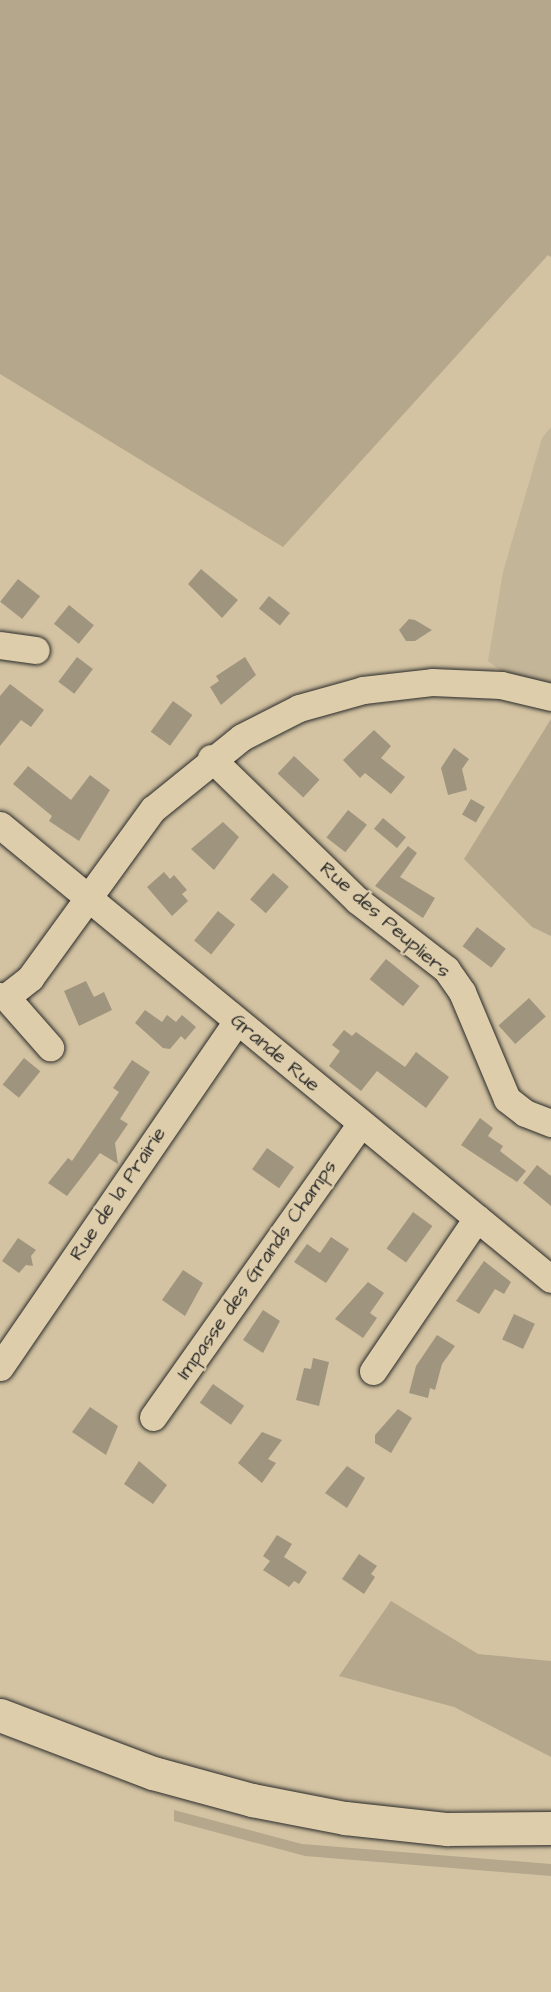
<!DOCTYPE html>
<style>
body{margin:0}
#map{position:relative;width:551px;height:1992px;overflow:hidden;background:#d3c3a2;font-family:"Architects Daughter",sans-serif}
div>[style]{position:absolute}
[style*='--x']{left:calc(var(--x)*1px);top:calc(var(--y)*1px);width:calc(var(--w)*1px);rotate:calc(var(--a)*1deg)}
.built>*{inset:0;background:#c3b597}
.green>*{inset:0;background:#b4a78c}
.building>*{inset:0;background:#9f947e;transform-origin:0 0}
.roads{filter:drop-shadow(0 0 2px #2b2b2b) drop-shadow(0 0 2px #2b2b2b)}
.minor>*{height:27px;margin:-13.5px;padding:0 13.5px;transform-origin:13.5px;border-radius:13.5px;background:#decdaa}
.major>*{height:33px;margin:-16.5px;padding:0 16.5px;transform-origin:16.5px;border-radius:16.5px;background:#decdaa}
span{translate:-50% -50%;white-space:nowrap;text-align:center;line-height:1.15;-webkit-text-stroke:4.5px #decdaa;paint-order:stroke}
.street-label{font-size:20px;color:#2b2b2b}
</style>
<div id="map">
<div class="built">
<div style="clip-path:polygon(551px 427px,551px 710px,488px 661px,503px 572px,542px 438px)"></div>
</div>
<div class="green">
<div style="clip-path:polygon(0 0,551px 0,551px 257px,548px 255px,283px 547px,0 374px)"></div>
<div style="clip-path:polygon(551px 719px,551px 936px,532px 927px,464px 859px)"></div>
<div style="clip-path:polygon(391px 1601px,478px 1654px,551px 1661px,551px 1757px,454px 1707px,339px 1676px)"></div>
<div style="clip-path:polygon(174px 1810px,302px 1844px,551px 1864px,551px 1876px,305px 1856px,174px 1821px)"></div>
</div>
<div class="building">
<div style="clip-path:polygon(201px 569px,238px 600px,222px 618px,188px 584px)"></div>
<div style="left:18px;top:579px;width:28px;height:29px;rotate:38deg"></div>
<div style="left:269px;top:596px;width:27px;height:16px;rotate:39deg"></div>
<div style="left:69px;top:605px;width:32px;height:24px;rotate:39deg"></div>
<div style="clip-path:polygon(409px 619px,415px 620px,432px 630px,415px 641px,406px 641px,399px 630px)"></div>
<div style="left:77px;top:657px;width:20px;height:31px;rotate:37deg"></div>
<div style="clip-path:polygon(245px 657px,256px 675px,221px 705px,210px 687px,219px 681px,216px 676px)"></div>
<div style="clip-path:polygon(10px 684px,44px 710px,31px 727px,21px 720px,0 746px,0 696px)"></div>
<div style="left:173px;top:701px;width:24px;height:38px;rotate:36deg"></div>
<div style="clip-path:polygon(374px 730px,391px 746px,381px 758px,405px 777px,391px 794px,365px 773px,360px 778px,343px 760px)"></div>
<div style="clip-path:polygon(454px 748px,469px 759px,462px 769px,467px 790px,448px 795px,441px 768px)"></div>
<div style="left:294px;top:756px;width:35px;height:24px;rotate:43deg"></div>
<div style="clip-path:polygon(28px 766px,71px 800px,90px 775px,110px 790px,79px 841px,49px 821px,52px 816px,13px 784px)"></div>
<div style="left:471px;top:799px;width:16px;height:18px;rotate:30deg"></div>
<div style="left:348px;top:810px;width:24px;height:35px;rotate:38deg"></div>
<div style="left:383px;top:818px;width:30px;height:14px;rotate:40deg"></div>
<div style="clip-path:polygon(223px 822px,239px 837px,214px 870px,191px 849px)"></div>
<div style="clip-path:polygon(408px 846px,417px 853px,400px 877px,435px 898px,423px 918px,375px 886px)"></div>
<div style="clip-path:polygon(164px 872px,170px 879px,174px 875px,187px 890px,182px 894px,188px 901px,172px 916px,147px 887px)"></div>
<div style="left:273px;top:873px;width:21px;height:35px;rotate:41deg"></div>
<div style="left:218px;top:911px;width:22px;height:38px;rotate:39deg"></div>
<div style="left:477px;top:927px;width:36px;height:24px;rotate:37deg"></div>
<div style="left:386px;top:959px;width:43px;height:26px;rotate:39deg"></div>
<div style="clip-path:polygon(86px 981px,94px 997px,104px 992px,112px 1010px,79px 1026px,64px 991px)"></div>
<div style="left:529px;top:998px;width:25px;height:41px;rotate:48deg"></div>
<div style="clip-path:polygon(145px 1010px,162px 1022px,167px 1015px,176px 1022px,182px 1015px,196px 1027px,185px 1040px,181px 1036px,170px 1049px,163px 1048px,135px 1023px)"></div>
<div style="clip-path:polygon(344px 1030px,352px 1036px,356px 1032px,405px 1067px,416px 1052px,449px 1077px,426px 1108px,377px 1071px,361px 1091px,329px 1066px,340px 1051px,332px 1045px)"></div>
<div style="left:24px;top:1058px;width:21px;height:34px;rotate:39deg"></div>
<div style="clip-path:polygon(132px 1060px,150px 1072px,120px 1119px,128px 1124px,115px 1143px,118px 1164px,100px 1153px,67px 1196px,48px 1183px,68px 1158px,72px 1161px,119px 1092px,113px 1088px)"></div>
<div style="clip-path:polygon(480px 1118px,493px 1128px,488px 1136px,503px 1146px,500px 1151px,526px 1171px,517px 1182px,461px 1145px)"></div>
<div style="left:267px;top:1148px;width:33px;height:26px;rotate:35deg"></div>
<div style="clip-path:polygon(537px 1165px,551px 1176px,551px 1206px,523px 1183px)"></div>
<div style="left:413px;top:1212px;width:24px;height:45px;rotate:36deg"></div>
<div style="clip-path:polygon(331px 1237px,349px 1249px,326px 1283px,294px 1262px,307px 1244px,320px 1253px)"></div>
<div style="clip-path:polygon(18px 1238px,36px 1250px,31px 1256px,33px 1266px,26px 1265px,19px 1273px,2px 1261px)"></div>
<div style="clip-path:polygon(484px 1261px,511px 1282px,504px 1294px,495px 1289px,479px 1314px,456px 1301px)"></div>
<div style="clip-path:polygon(183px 1270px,203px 1283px,185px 1316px,162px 1300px)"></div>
<div style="clip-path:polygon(368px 1282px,384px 1293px,370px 1313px,377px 1318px,363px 1338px,335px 1319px)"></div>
<div style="clip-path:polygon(263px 1310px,280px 1321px,263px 1353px,243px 1340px)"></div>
<div style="left:514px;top:1314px;width:23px;height:28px;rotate:25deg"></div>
<div style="clip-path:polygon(437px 1335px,455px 1346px,442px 1364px,435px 1390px,430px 1388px,428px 1398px,409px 1393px,416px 1366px)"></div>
<div style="clip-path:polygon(313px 1358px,329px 1362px,319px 1406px,296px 1400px,304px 1368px,311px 1369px)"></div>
<div style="left:213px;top:1384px;width:38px;height:23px;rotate:35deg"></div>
<div style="clip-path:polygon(90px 1407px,118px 1426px,106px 1455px,72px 1432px)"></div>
<div style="clip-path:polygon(398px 1409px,412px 1418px,391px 1453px,375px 1443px,375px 1435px)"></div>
<div style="clip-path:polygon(262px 1432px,282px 1440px,268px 1459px,276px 1463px,262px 1483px,238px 1463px)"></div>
<div style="clip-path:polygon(139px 1461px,167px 1485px,153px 1504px,124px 1484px)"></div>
<div style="clip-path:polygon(347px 1466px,365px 1478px,347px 1508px,325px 1493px)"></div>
<div style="clip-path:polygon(277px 1535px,292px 1544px,284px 1557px,307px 1572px,299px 1584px,294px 1581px,289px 1587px,263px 1570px,270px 1561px,263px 1556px)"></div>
<div style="clip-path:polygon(359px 1554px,377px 1566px,371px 1574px,375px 1577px,364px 1594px,342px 1579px)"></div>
</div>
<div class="roads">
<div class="minor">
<div style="--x:0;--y:645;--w:36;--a:8"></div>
<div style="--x:211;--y:758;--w:204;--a:44.2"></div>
<div style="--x:357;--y:900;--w:113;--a:37.8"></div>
<div style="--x:446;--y:969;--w:28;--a:55"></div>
<div style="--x:462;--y:992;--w:116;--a:67.2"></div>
<div style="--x:507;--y:1099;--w:23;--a:38"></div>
<div style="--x:525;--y:1113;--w:28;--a:21"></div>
<div style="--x:0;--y:825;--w:714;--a:39.49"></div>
<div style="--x:0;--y:996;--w:6;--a:9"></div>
<div style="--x:6;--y:997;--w:31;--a:-38"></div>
<div style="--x:30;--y:978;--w:209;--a:-54"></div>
<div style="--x:153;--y:809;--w:114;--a:-39"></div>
<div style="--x:242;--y:737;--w:64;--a:-27"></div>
<div style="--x:299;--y:708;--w:66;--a:-15.7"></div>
<div style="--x:363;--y:690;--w:69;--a:-6.6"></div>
<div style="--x:432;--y:682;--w:69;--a:2.5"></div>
<div style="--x:501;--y:685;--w:51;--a:13.5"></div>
<div style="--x:6;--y:997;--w:67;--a:48.7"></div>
<div style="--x:0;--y:1367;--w:419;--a:-55.6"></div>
<div style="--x:373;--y:1371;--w:185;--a:-55.8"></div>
<div style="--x:153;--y:1417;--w:360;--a:-54.7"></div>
</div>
<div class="major">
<div style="--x:0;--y:1715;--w:164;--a:20.8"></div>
<div style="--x:153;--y:1773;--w:103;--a:15.3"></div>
<div style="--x:252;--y:1800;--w:95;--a:11"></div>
<div style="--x:345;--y:1818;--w:103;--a:6.2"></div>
<div style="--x:447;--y:1829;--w:104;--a:-0.6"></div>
</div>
</div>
<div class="street-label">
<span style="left:385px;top:920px;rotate:41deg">Rue des Peupliers</span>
<span style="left:275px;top:1053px;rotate:40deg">Grande Rue</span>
<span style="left:118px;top:1194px;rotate:-56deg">Rue de la Prairie</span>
<span style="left:257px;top:1270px;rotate:-55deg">Impasse des Grands Champs</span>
</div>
</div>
